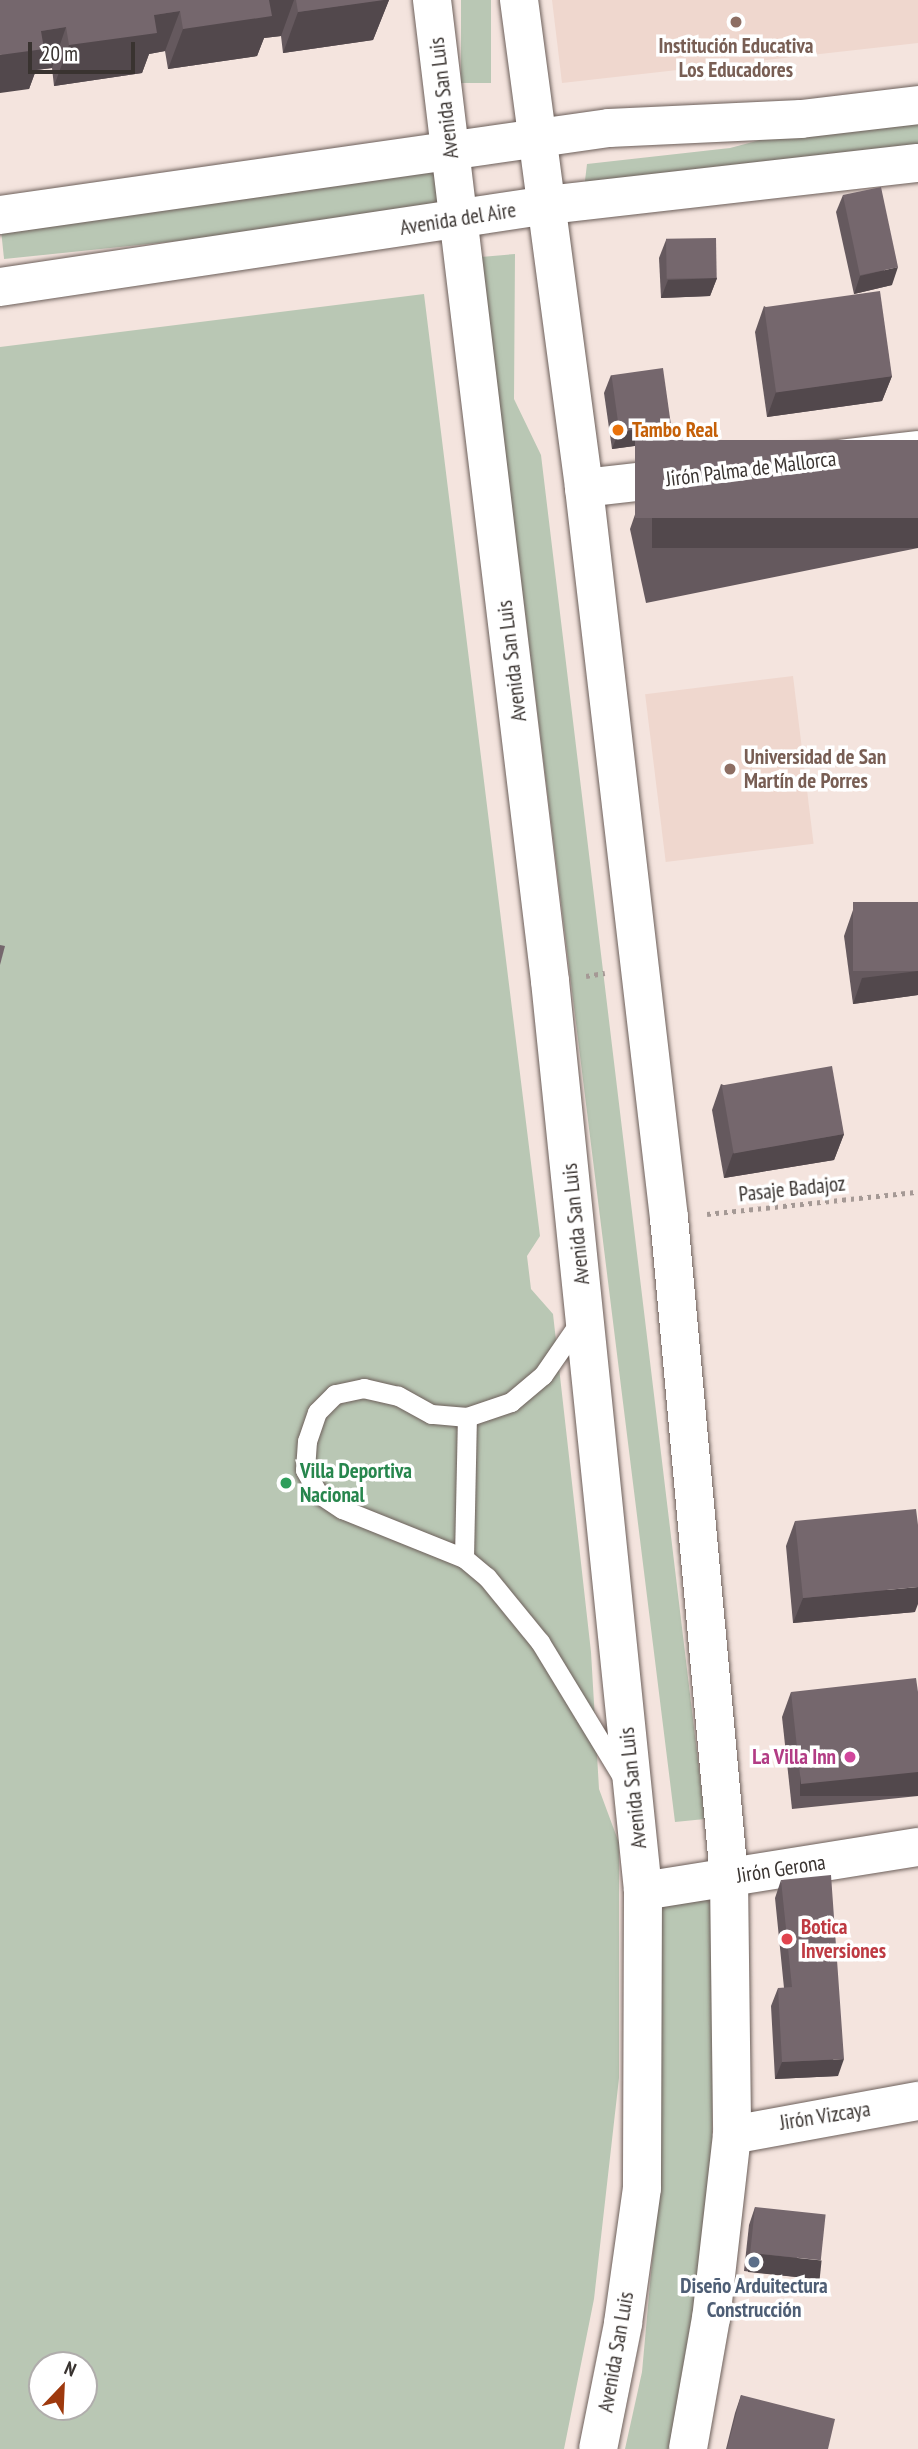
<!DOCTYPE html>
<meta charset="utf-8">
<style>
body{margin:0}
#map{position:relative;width:918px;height:2449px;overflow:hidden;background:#f4e4de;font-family:"PT Sans Narrow",sans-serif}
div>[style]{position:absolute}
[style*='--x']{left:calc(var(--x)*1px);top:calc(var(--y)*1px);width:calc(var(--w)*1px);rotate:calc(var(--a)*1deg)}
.built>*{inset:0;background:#efd7ce;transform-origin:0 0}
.green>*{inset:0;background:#b9c7b4;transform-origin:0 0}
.path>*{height:4.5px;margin-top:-2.25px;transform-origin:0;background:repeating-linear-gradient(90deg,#a59995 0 3.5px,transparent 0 8.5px)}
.roads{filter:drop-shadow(0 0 2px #6c5f5a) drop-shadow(0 0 2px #6c5f5a)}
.lane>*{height:19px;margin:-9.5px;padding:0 9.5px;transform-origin:9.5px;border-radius:9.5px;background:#fff}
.street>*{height:38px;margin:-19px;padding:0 19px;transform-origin:19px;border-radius:19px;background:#fff}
.secondary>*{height:38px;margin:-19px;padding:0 19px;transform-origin:19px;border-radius:19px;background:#fff}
.wall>*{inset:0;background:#65595e}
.shaded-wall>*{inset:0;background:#52484c;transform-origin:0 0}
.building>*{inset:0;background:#75676d;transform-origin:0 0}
.dots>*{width:19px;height:19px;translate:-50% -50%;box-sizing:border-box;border:4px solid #fff;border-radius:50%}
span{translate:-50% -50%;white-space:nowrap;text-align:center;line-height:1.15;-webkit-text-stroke:7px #fff;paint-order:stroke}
.education-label{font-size:21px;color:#785e54;font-weight:700}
.left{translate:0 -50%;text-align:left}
.street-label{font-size:21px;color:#393330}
.food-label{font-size:21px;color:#c56008;font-weight:700}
.leisure-label{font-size:21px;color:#27864d;font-weight:700}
.hotel-label{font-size:21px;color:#b23c85;font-weight:700}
.right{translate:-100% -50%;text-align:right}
.health-label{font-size:21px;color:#be3a42;font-weight:700}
.service-label{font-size:21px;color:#4e5e75;font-weight:700}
.north{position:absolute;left:28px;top:2351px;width:70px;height:70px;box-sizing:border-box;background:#fff;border:2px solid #b0adac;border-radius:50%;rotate:23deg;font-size:19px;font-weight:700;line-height:28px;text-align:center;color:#393330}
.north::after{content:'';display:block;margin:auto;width:24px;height:32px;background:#9e390d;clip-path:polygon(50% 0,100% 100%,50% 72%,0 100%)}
.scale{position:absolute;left:28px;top:42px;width:107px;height:32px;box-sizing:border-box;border:4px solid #393330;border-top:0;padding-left:9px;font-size:21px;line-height:24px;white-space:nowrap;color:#393330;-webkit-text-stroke:5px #fff;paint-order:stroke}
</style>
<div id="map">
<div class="built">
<div style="clip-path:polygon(552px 0,918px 0,918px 43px,562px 83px)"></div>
<div style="left:793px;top:676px;width:169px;height:149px;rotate:83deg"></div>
</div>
<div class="green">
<div style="left:461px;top:0;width:30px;height:83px"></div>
<div style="clip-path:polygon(918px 110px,918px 146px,584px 189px,587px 164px,730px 148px,837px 120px)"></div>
<div style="left:440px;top:159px;width:54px;height:444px;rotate:84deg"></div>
<div style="clip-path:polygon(515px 254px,514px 399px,541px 455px,705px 1819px,675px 1822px,481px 257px)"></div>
<div style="clip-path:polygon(evenodd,424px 294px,540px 1236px,527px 1256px,531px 1289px,553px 1314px,591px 1652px,599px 1789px,619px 1843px,619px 2078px,594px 2299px,564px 2449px,0 2449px,0 347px,424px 294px,42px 2365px,84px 2365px,84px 2407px,42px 2407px,42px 2365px)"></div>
<div style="clip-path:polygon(717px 1894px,712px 2138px,699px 2314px,675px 2449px,625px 2449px,642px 2372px,658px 2196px,658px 1901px)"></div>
</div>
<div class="path">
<div style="--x:586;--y:976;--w:19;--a:-9"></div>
<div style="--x:707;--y:1214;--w:212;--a:-6"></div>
</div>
<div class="roads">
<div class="lane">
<div style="--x:581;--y:1320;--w:67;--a:124.6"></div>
<div style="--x:543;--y:1375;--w:42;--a:139.8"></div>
<div style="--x:511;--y:1402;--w:46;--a:161.2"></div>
<div style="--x:467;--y:1417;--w:36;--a:-175"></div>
<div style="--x:431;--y:1414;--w:38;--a:-151"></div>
<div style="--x:398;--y:1396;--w:35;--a:-167"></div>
<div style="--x:364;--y:1388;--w:30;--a:168"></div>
<div style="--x:335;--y:1394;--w:25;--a:135"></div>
<div style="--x:317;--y:1412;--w:31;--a:109"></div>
<div style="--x:307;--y:1441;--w:29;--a:94"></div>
<div style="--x:305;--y:1470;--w:26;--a:61"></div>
<div style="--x:318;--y:1493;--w:29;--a:34"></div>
<div style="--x:342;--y:1509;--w:131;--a:21.9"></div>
<div style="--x:464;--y:1558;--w:30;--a:40"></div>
<div style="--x:487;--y:1577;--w:84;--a:50.8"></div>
<div style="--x:540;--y:1642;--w:156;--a:58.7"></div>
<div style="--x:464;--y:1558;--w:141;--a:-88.8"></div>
</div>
<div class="street">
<div style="--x:584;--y:488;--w:336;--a:-6.5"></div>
<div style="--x:643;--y:1891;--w:278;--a:-9.1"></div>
<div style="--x:732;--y:2135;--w:189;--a:-10.4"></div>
</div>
<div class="secondary">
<div style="--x:432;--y:0;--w:988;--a:83.14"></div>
<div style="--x:550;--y:981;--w:915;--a:84.16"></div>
<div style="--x:643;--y:1891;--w:297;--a:90.2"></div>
<div style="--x:642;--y:2188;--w:137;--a:98"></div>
<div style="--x:623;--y:2324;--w:127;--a:101.3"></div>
<div style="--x:519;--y:0;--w:492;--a:82.4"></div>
<div style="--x:584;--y:488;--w:735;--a:83.36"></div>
<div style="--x:669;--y:1218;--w:662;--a:84.8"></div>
<div style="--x:729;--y:1877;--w:258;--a:89.3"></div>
<div style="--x:732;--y:2135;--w:184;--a:96.5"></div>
<div style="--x:711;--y:2318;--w:133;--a:100"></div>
<div style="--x:0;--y:215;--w:615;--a:-8.13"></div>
<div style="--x:609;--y:128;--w:192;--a:-2.7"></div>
<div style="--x:801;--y:119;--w:118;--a:-6.8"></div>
<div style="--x:0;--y:287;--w:554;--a:-8.51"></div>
<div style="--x:548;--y:205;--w:372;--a:-6.5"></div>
</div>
</div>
<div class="wall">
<div style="clip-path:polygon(0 0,389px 0,373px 40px,283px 53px,281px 36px,264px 38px,257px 56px,168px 69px,165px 51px,149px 54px,142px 73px,54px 86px,52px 68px,36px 70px,29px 89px)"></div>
<div style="clip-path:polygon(843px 195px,892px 285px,854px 294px,836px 212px)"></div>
<div style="clip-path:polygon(666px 240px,717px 278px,710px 296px,661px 298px,659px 258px)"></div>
<div style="clip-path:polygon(764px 306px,892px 376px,882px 401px,767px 417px,755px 332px)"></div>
<div style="clip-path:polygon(611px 375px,671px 424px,664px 442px,612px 449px,604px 393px)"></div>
<div style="clip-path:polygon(918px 440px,918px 548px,646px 603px,630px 529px,641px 497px)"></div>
<div style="clip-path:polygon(918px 902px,918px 995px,853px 1004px,844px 936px,853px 910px)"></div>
<div style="clip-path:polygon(721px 1084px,844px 1134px,834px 1160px,724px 1178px,712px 1110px)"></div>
<div style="clip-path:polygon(795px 1521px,915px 1612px,793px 1623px,786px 1546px)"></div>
<div style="clip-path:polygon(791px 1692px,918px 1796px,792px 1809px,782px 1717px)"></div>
<div style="clip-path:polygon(781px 1880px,838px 2076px,775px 2079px,771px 2006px,778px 1988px,784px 1988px,775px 1898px)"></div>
<div style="clip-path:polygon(755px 2207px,815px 2279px,744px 2271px,749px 2225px)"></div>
<div style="clip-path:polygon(741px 2395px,828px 2449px,726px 2449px,735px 2413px)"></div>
</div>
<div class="shaded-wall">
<div style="clip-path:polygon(269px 0,294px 0,281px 36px,264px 38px,257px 56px,168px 69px,183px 29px)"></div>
<div style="clip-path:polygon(379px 0,389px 0,373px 40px,283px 53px,298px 12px)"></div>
<div style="clip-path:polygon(180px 11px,165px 51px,149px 54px,142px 73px,54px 86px,69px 45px,154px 15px)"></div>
<div style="clip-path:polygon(66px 27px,52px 68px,36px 70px,29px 89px,0 93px,0 55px,41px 31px)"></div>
<div style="clip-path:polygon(898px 267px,892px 285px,854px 294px,860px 276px)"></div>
<div style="clip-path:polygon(717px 278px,710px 296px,661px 298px,668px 280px)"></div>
<div style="clip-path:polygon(892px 376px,882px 401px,767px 417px,776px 392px)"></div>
<div style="clip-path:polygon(671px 424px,664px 442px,612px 449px,619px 431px)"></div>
<div style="left:918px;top:518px;width:30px;height:266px;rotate:90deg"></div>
<div style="clip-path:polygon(918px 971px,918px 995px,853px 1004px,862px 978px)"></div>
<div style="clip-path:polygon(844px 1134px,834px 1160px,724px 1178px,733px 1153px)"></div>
<div style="clip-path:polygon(918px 1587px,918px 1604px,915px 1612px,793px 1623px,803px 1598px)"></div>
<div style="left:918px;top:1772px;width:24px;height:118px;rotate:90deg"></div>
<div style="clip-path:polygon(844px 2059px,838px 2076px,775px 2079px,782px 2062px)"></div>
<div style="left:750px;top:2253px;width:72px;height:19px;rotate:6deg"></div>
</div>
<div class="building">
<div style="clip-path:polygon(0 0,269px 0,272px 16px,183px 29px,180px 11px,154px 15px,157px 33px,69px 45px,66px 27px,41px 31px,44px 49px,0 55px)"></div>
<div style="clip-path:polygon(296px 0,384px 0,298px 12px)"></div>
<div style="left:881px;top:187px;width:82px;height:39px;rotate:78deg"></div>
<div style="left:716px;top:238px;width:40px;height:50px;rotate:89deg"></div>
<div style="left:880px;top:291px;width:86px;height:117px;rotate:82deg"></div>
<div style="left:663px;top:368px;width:57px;height:52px;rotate:82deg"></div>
<div style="left:918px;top:440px;width:78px;height:283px;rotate:90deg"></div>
<div style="left:918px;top:902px;width:69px;height:65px;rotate:90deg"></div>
<div style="clip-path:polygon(0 945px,5px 946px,0 965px)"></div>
<div style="left:832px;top:1066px;width:69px;height:112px;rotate:80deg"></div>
<div style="clip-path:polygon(916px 1509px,918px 1525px,918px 1587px,803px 1598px,795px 1521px)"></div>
<div style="clip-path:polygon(916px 1678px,918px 1692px,918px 1772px,801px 1784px,791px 1692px)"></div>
<div style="clip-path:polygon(831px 1875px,844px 2059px,782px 2062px,778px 1988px,792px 1987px,781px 1880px)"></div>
<div style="left:755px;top:2207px;width:71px;height:46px;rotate:6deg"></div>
<div style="clip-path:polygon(741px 2395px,835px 2419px,828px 2449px,727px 2449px)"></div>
</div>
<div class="dots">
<div style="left:736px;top:22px;background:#8d6e63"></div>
<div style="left:618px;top:430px;background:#e8710a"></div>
<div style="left:730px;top:769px;background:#8d6e63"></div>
<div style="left:286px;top:1483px;background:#2e9e5b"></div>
<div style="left:850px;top:1757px;background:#d1479c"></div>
<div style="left:787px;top:1939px;background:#e0444e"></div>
<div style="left:754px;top:2262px;background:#5c6f8a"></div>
</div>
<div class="education-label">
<span style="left:736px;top:58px">Institución Educativa<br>Los Educadores</span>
<span class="left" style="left:744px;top:769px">Universidad de San<br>Martín de Porres</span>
</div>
<div class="street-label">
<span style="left:444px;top:98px;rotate:-97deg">Avenida San Luis</span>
<span style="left:458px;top:219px;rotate:-9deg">Avenida del Aire</span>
<span style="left:751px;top:469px;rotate:-7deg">Jirón Palma de Mallorca</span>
<span style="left:512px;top:661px;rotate:-97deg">Avenida San Luis</span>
<span style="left:792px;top:1189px;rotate:-6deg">Pasaje Badajoz</span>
<span style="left:576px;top:1224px;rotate:-96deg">Avenida San Luis</span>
<span style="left:633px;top:1788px;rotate:-96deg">Avenida San Luis</span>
<span style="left:781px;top:1869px;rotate:-9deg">Jirón Gerona</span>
<span style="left:825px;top:2116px;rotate:-9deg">Jirón Vizcaya</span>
<span style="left:616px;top:2352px;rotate:-80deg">Avenida San Luis</span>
</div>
<div class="food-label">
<span class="left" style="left:632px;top:430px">Tambo Real</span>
</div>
<div class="leisure-label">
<span class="left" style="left:300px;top:1483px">Villa Deportiva<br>Nacional</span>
</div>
<div class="hotel-label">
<span class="right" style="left:836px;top:1757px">La Villa Inn</span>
</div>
<div class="health-label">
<span class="left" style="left:801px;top:1939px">Botica<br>Inversiones</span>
</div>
<div class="service-label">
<span style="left:754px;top:2298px">Diseño Arduitectura<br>Construcción</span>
</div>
<div class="north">N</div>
<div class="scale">20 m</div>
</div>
